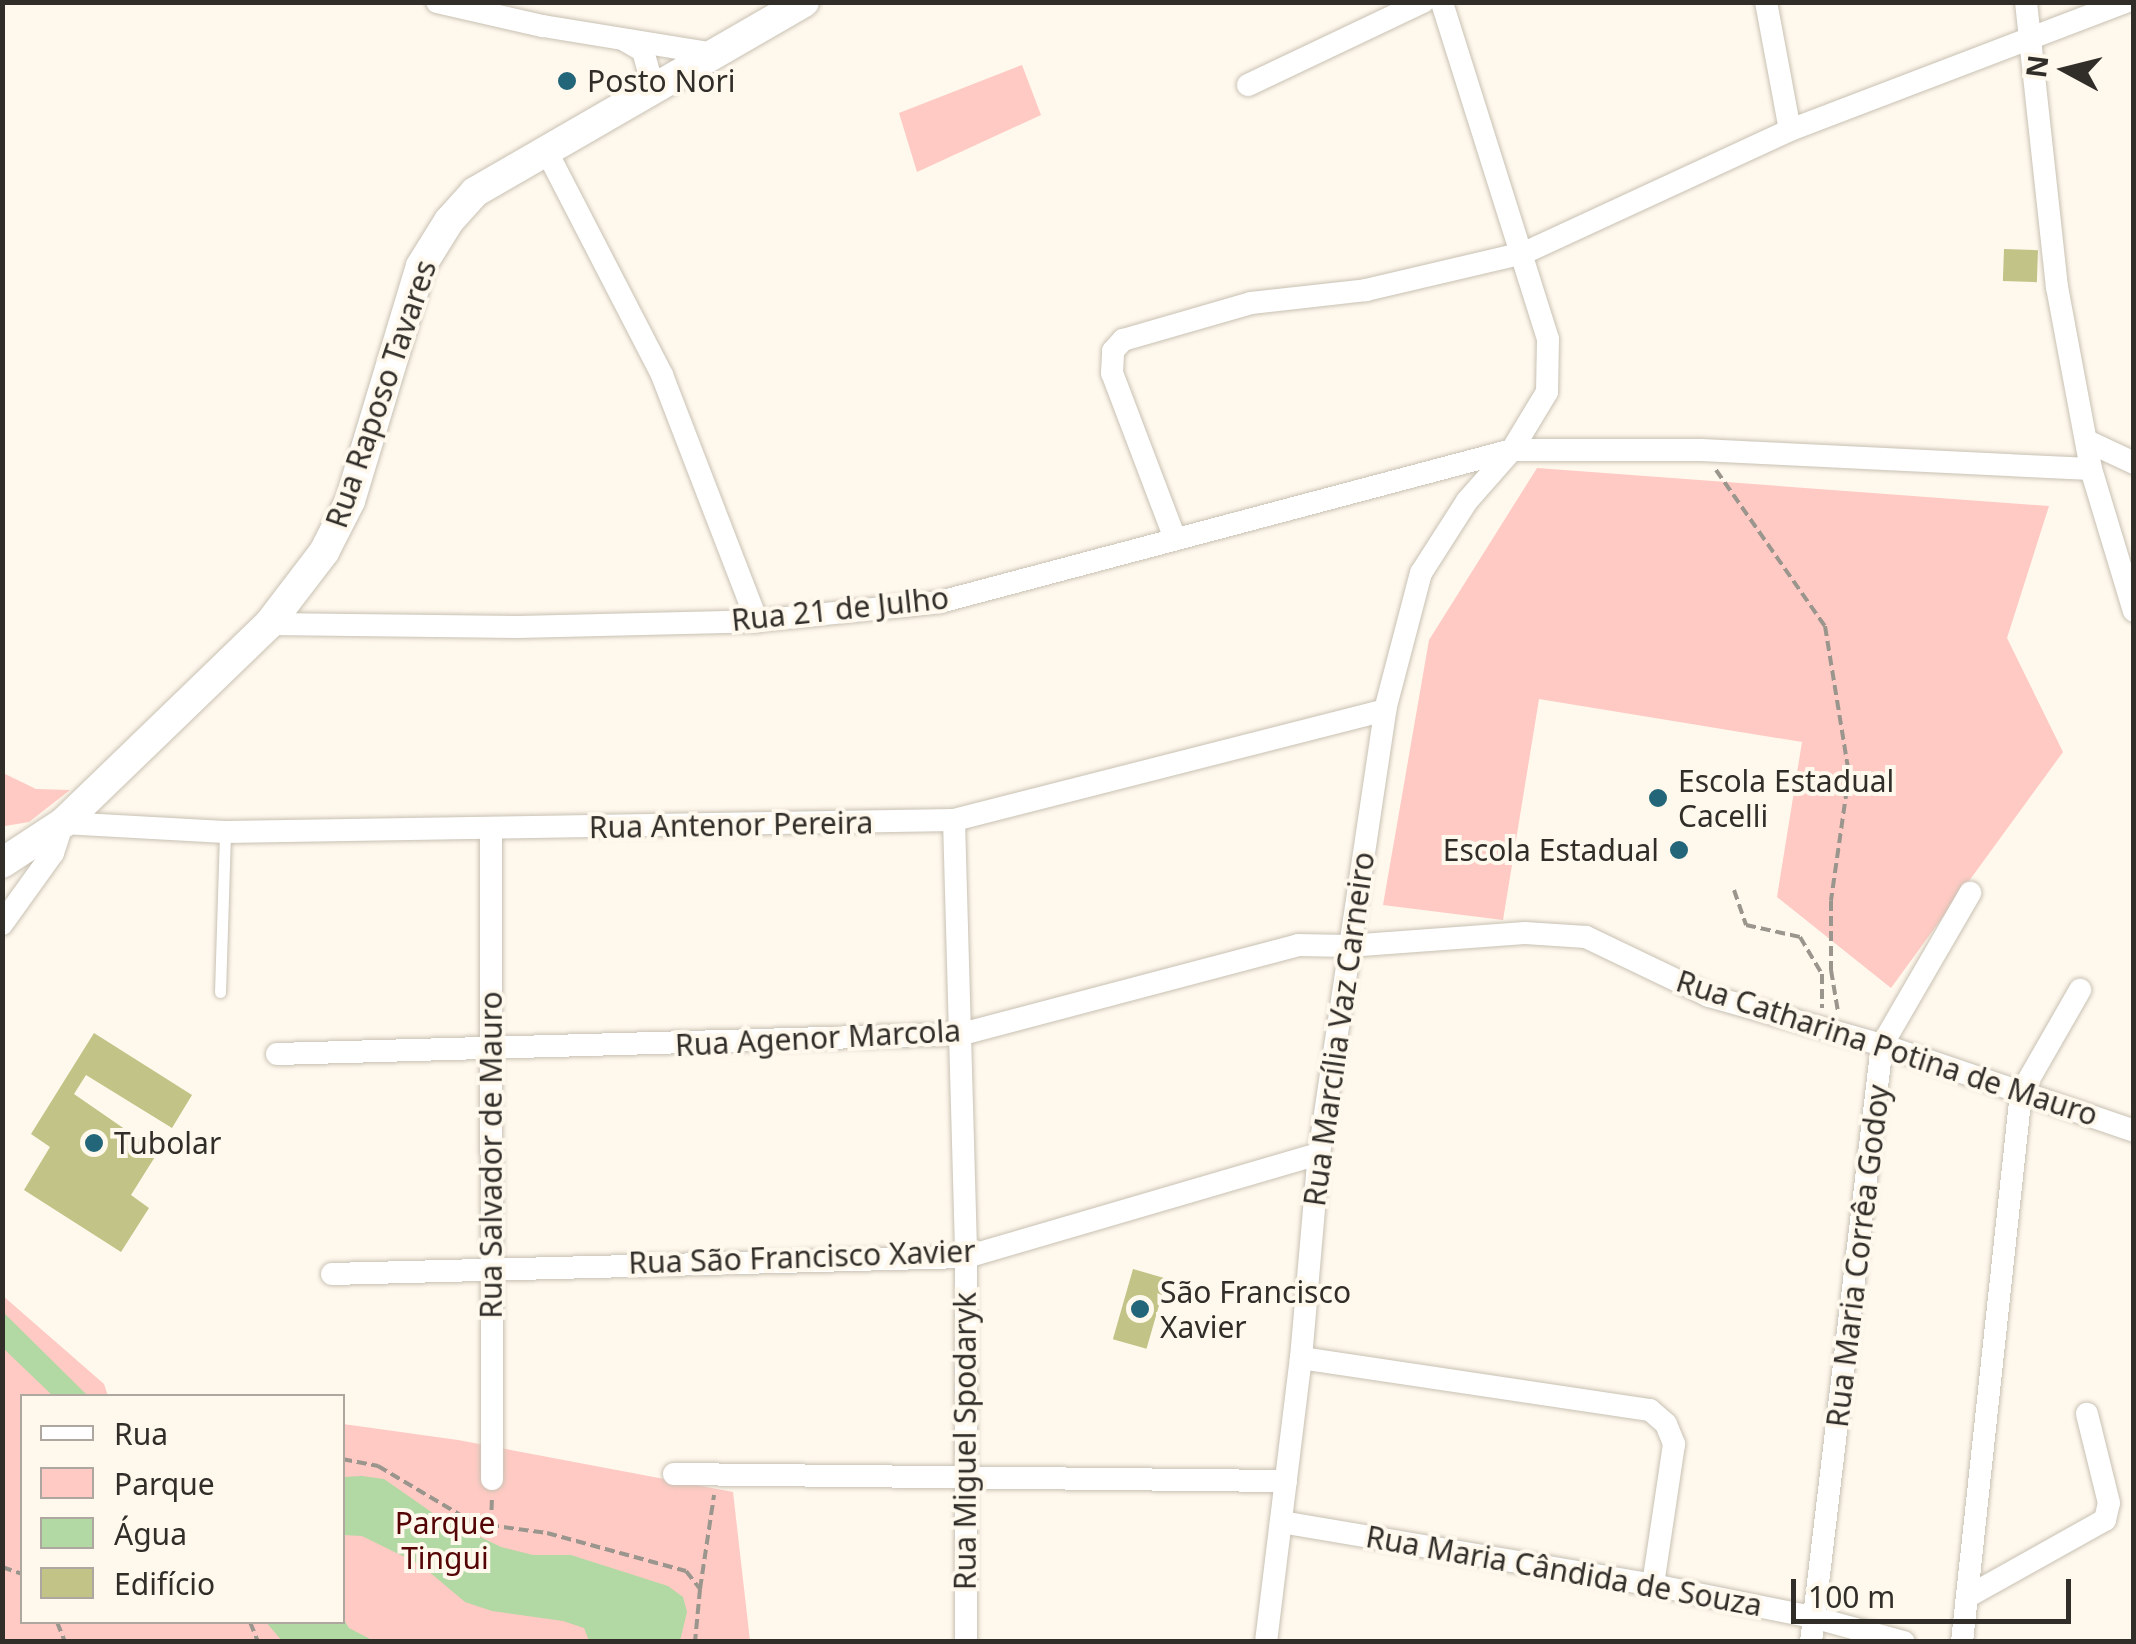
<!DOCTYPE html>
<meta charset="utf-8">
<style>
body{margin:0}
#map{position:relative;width:2136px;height:1644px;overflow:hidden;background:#fff8ed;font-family:"Noto Sans",sans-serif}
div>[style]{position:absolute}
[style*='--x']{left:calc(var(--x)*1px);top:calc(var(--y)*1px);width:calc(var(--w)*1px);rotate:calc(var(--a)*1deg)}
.green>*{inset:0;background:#fecac3}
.water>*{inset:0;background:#b2d8a4}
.building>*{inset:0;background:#c1c486;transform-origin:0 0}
.path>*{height:4px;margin-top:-2px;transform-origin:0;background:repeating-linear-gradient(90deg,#9a958d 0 10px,transparent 0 15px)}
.roads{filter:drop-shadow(0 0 2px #c8c1b3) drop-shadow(0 0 2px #c8c1b3)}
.lane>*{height:11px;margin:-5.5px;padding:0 5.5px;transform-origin:5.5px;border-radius:5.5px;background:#fff}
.street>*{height:22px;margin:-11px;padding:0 11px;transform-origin:11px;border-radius:11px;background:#fff}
.secondary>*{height:30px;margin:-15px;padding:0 15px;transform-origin:15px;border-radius:15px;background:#fff}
.dots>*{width:28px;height:28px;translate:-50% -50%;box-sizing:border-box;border:5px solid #fff8ed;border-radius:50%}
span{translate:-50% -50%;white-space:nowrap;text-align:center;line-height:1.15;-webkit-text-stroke:8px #fff8ed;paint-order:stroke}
.poi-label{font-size:30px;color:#312e29}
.left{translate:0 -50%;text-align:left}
.right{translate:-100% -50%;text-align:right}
.street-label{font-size:30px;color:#312e29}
.park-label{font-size:30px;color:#540405}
.frame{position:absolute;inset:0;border:5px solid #312e29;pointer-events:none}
.legend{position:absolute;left:20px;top:1394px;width:325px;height:230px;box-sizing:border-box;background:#fff8ed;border:2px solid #ada79f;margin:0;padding:12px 18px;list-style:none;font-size:30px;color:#312e29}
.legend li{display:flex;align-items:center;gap:20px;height:50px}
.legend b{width:50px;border:2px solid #ada79f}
.north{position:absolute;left:2016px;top:20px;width:100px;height:100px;-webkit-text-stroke:8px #fff8ed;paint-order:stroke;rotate:277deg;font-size:28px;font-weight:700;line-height:40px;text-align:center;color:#312e29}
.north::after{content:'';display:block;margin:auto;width:35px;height:45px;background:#312e29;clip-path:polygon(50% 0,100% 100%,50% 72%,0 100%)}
.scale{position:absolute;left:1791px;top:1579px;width:280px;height:45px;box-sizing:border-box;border:5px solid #312e29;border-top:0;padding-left:12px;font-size:30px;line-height:35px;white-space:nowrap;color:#312e29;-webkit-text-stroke:8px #fff8ed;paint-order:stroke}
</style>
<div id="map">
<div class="green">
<div style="clip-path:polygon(1022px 65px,1041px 115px,917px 172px,899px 113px)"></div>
<div style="clip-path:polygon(1537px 468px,2049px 506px,2007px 638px,2063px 752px,1891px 988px,1777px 897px,1802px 742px,1539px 699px,1503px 920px,1383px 905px,1429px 640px)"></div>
<div style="clip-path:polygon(3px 773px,36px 789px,70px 790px,29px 822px,5px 826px)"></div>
<div style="clip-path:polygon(2px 1295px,104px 1384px,108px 1396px,22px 1396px,22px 1622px,342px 1622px,343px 1424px,458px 1440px,733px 1492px,750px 1641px,3px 1641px)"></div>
</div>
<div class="water">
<div style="clip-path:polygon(2px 1311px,88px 1396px,53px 1396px,3px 1348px)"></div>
<div style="clip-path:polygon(362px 1476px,384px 1479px,437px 1516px,501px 1547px,533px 1555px,571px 1555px,668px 1586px,683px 1597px,687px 1612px,680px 1641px,589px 1641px,584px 1628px,563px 1621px,492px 1611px,465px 1602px,421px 1565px,362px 1536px,343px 1535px,343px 1477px)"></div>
<div style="clip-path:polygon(343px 1618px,349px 1628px,374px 1641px,282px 1641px,266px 1622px)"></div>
</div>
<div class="building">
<div style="left:2004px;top:249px;width:34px;height:32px;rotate:2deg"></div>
<div style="clip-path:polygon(94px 1033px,192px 1095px,172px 1128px,86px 1075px,74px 1094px,158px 1152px,131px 1195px,149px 1208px,121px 1252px,24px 1190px,50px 1147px,31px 1134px)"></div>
<div style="left:1133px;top:1269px;width:35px;height:73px;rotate:16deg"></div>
</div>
<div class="path">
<div style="--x:1716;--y:470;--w:190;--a:55.1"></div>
<div style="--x:1825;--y:626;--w:150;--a:80.8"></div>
<div style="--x:1849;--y:774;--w:128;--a:98.1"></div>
<div style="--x:1831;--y:901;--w:69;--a:90"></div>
<div style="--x:1831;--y:970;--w:43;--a:80.5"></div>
<div style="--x:1734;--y:890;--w:37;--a:71"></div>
<div style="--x:1746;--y:925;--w:55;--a:12.5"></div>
<div style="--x:1800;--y:937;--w:43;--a:59.3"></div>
<div style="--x:1822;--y:974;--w:34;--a:90"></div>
<div style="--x:342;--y:1459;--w:37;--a:11"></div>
<div style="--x:378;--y:1466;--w:112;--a:30.7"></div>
<div style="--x:474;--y:1523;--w:74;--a:7.8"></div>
<div style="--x:547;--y:1533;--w:144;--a:15.3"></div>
<div style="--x:686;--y:1571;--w:23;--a:52"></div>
<div style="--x:700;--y:1589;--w:53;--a:95.4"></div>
<div style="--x:491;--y:1525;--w:26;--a:-88"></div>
<div style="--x:2;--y:1567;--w:21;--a:19"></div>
<div style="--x:700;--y:1589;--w:95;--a:-81.5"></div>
<div style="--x:57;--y:1622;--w:22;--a:68"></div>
<div style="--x:250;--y:1622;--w:22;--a:68"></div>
</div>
<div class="roads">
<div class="lane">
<div style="--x:220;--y:992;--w:160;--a:-88.2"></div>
</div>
<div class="street">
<div style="--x:437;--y:2;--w:109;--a:12.8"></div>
<div style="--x:543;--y:26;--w:173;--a:9.3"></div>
<div style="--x:1766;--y:2;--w:130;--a:79.4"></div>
<div style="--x:2026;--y:2;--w:287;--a:83.8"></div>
<div style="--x:2057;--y:287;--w:185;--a:79.4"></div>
<div style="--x:2091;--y:469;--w:148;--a:73.2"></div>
<div style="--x:626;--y:41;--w:20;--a:30"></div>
<div style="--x:643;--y:51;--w:41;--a:74.2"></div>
<div style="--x:1248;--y:85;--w:194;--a:-25.4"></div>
<div style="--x:547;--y:152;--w:251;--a:62.7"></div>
<div style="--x:662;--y:375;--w:264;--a:68.9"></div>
<div style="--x:2087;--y:441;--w:52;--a:25.1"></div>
<div style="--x:1174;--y:536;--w:174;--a:-110.8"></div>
<div style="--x:1112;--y:373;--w:22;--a:-87"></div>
<div style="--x:1113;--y:351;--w:15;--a:-48"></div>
<div style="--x:1123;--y:340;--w:133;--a:-16.1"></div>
<div style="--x:1251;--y:303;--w:116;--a:-6.4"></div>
<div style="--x:1366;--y:290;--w:162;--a:-13.2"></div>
<div style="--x:1524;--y:253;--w:293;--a:-24.8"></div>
<div style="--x:1790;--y:130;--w:360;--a:-20.9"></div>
<div style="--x:269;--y:624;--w:249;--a:0.7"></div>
<div style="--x:518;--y:627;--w:239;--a:-1.4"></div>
<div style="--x:757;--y:621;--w:184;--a:-5.9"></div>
<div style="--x:940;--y:602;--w:592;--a:-14.88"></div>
<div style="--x:1512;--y:450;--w:189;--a:0"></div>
<div style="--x:1701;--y:450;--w:390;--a:2.8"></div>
<div style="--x:954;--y:820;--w:437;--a:88.4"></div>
<div style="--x:966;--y:1257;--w:385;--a:90"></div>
<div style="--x:491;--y:831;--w:648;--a:89.91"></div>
<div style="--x:2;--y:924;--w:87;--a:-54.3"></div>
<div style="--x:53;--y:853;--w:32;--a:-72"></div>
<div style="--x:63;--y:823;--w:162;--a:3.2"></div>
<div style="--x:225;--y:832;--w:729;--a:-0.94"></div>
<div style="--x:954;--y:820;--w:445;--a:-14.3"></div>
<div style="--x:277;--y:1054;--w:685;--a:-1.67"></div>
<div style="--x:962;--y:1034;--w:348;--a:-14.8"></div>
<div style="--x:1298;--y:945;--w:50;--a:1.1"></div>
<div style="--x:1348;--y:946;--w:177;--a:-4.2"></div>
<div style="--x:1525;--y:933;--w:61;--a:3.8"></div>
<div style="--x:1586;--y:937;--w:136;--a:25.6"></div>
<div style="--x:1709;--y:996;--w:180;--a:15.8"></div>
<div style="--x:1882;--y:1045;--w:266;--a:18.8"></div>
<div style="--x:332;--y:1274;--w:634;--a:-1.54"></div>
<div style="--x:966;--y:1257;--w:368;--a:-16.3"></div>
<div style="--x:1301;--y:1358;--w:353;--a:8.5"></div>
<div style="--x:1650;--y:1410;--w:21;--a:41"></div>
<div style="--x:1666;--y:1424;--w:22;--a:68"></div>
<div style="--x:1674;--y:1444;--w:143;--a:98.5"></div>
<div style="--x:674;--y:1474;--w:612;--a:0.66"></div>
<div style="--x:1281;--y:1522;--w:377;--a:9.6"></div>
<div style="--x:1653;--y:1585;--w:166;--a:11.4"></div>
<div style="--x:1816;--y:1618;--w:91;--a:15.3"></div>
<div style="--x:1967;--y:1597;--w:158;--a:-29.2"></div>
<div style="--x:2105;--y:1520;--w:17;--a:-77"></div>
<div style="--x:2109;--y:1503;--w:92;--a:-103.9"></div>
<div style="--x:1266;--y:1642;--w:286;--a:-83"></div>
<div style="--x:1301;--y:1358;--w:205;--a:-85"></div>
<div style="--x:1319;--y:1154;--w:449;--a:-81.5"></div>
<div style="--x:1385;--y:710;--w:142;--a:-75.3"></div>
<div style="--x:1421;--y:573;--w:85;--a:-57.4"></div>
<div style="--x:1467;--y:501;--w:68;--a:-48.6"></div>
<div style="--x:1512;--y:450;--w:68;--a:-58.9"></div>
<div style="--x:1547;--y:392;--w:53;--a:-88.9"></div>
<div style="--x:1548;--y:339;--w:353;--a:-107.5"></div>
<div style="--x:1811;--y:1642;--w:601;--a:-83.22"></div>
<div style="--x:1882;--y:1045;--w:176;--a:-59.9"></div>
<div style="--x:1962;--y:1642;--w:552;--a:-83.87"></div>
<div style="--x:2021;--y:1093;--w:119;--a:-60.2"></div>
</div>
<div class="secondary">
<div style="--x:2;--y:863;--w:73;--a:-33.3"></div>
<div style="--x:63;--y:823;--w:286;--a:-44"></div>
<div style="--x:269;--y:624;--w:91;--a:-52.6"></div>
<div style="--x:324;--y:552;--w:57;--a:-63"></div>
<div style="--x:350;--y:501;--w:245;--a:-73.2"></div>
<div style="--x:421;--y:266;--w:53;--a:-58.1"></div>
<div style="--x:449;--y:221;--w:39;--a:-48"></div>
<div style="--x:475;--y:192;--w:380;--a:-30"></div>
</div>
</div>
<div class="dots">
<div style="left:567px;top:81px;background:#236679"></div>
<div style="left:1658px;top:798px;background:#236679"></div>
<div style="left:1679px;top:850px;background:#236679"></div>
<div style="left:94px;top:1143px;background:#236679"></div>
<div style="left:1140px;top:1309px;background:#236679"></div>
</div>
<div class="poi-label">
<span class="left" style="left:587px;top:81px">Posto Nori</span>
<span class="left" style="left:1678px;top:798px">Escola Estadual<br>Cacelli</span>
<span class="right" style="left:1659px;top:850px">Escola Estadual</span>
<span class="left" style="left:114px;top:1143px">Tubolar</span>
<span class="left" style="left:1160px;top:1309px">São Francisco<br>Xavier</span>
</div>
<div class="street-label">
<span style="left:381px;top:394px;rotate:-71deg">Rua Raposo Tavares</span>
<span style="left:840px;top:609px;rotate:-6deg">Rua 21 de Julho</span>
<span style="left:731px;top:825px;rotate:-1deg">Rua Antenor Pereira</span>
<span style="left:1339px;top:1029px;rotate:-82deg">Rua Marcília Vaz Carneiro</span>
<span style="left:818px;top:1038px;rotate:-3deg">Rua Agenor Marcola</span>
<span style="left:1887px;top:1048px;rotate:18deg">Rua Catharina Potina de Mauro</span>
<span style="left:491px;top:1155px;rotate:-90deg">Rua Salvador de Mauro</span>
<span style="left:1858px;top:1256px;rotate:-83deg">Rua Maria Corrêa Godoy</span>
<span style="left:802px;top:1257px;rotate:-2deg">Rua São Francisco Xavier</span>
<span style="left:965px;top:1441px;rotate:-90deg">Rua Miguel Spodaryk</span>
<span style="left:1564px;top:1571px;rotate:10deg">Rua Maria Cândida de Souza</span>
</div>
<div class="park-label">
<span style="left:445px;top:1540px">Parque<br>Tingui</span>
</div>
<div class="frame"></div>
<ul class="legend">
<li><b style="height:12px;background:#fff"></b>Rua</li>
<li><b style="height:28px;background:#fecac3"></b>Parque</li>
<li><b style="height:28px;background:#b2d8a4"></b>Água</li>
<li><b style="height:28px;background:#c1c486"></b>Edifício</li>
</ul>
<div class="north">N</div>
<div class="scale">100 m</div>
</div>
